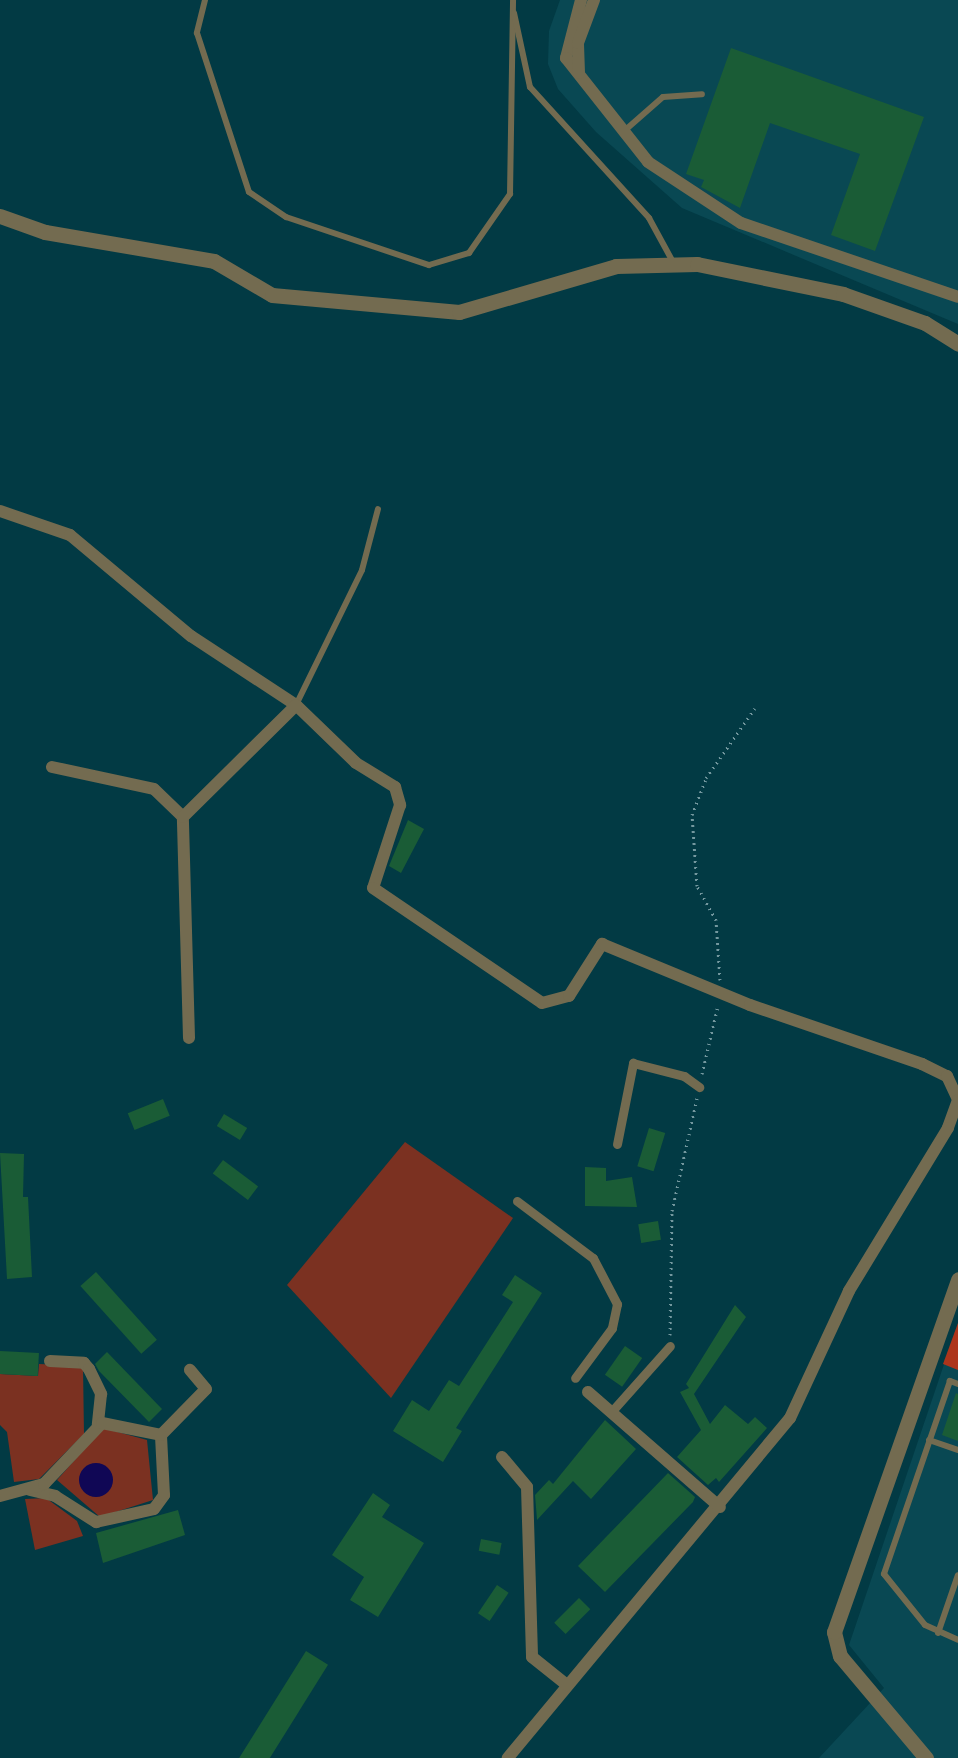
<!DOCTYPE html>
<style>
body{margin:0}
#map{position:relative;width:958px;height:1758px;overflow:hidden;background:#023a44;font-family:Literata,serif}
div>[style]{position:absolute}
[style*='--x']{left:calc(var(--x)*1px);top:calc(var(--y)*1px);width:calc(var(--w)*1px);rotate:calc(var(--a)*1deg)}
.built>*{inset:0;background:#094853}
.green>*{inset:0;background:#7b3121}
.forest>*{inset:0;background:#ad351b}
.water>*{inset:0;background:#100755}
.round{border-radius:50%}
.building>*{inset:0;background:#1a5c36;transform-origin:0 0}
.path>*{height:3px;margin-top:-1.5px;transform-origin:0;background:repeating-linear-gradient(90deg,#74989f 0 1.5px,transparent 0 6px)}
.service>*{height:6px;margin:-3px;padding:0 3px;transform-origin:3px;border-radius:3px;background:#736b50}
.pedestrian>*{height:9px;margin:-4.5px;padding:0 4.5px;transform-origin:4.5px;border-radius:4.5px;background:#736b50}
.minor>*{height:12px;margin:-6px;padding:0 6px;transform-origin:6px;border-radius:6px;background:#736b50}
.tertiary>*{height:15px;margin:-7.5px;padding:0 7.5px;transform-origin:7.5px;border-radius:7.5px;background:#736b50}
span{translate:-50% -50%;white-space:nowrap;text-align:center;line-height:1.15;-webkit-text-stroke:6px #023a44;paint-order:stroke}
</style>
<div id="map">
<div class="built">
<div style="clip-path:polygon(560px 0,958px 0,958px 324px,682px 208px,596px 132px,558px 89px,548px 64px,549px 31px)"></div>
<div style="clip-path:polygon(958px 1323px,958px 1758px,819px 1758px,884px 1688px,849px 1645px)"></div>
</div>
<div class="green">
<div style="clip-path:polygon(405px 1142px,513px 1218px,391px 1398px,287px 1285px)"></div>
<div style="clip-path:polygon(39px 1364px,83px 1366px,84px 1434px,39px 1479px,14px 1482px,7px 1432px,0 1425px,0 1374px,38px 1376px)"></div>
<div style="clip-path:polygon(103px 1428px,147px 1440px,153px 1500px,100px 1517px,57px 1480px)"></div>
<div style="clip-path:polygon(46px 1498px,77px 1521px,83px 1536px,35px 1550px,25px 1499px)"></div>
</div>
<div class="forest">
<div style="clip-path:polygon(958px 1323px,958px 1370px,943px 1364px)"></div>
</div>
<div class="water">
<div class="round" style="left:79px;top:1463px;width:34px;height:34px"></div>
</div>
<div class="building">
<div style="clip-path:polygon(731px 48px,924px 117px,875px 251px,831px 235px,860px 154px,770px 123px,740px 208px,701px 187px,704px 180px,686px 174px)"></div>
<div style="clip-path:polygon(408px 820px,424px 829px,401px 873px,389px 866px)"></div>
<div style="left:163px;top:1099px;width:18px;height:38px;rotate:68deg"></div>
<div style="left:224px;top:1114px;width:27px;height:14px;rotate:31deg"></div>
<div style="left:649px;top:1128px;width:17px;height:40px;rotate:17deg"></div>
<div style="clip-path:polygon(0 1153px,24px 1154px,23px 1197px,28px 1197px,32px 1277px,7px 1279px)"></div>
<div style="left:223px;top:1160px;width:44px;height:17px;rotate:37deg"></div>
<div style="clip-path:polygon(585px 1167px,606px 1168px,606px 1181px,632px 1177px,637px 1207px,585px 1206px)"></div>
<div style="left:658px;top:1221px;width:19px;height:20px;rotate:81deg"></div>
<div style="left:96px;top:1272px;width:91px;height:21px;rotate:48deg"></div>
<div style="clip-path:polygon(515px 1275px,542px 1293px,456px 1428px,462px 1431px,443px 1462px,393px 1431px,412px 1400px,429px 1411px,449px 1380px,459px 1386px,513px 1302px,502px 1295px)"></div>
<div style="clip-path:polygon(735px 1305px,746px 1317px,694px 1394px,710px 1424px,725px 1405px,748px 1424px,755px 1417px,767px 1428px,719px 1482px,716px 1478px,708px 1485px,677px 1457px,701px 1430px,680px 1392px,689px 1388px,686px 1384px)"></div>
<div style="left:625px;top:1346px;width:21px;height:35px;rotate:35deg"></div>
<div style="left:0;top:1351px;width:39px;height:23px;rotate:3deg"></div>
<div style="clip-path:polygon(107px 1352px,162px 1409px,149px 1422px,99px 1371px,95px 1364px)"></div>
<div style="clip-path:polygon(956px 1393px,958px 1394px,958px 1441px,942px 1435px)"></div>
<div style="clip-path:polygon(605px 1420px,636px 1449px,591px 1499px,573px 1481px,537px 1520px,535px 1495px,549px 1480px,553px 1484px)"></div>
<div style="clip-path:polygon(668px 1473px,695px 1497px,693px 1502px,605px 1592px,578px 1566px)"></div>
<div style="clip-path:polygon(373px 1493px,390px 1505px,382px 1517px,424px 1543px,378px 1617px,350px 1600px,364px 1577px,332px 1555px)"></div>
<div style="clip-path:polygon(178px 1510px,185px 1535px,103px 1563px,96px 1533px)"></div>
<div style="left:481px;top:1539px;width:21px;height:12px;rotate:11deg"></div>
<div style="left:497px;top:1585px;width:14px;height:34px;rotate:34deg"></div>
<div style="left:579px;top:1598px;width:16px;height:35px;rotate:45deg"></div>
<div style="left:306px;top:1651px;width:26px;height:127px;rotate:32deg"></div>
</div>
<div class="path">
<div style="--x:720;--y:980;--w:60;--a:-93.8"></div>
<div style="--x:716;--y:920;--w:39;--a:-119"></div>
<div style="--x:697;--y:886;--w:71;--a:-94"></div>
<div style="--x:692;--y:815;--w:40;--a:-69"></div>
<div style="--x:706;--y:778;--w:85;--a:-55"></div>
<div style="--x:702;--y:1074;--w:71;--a:-76.9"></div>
<div style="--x:670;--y:1335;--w:124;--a:-89.1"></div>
<div style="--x:672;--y:1211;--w:116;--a:-77.5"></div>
</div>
<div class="service">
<div style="--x:205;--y:0;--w:34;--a:104"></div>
<div style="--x:197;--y:33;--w:167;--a:71.9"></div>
<div style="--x:249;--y:192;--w:45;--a:34"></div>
<div style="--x:286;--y:217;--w:151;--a:18.6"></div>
<div style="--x:429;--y:265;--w:42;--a:-16.7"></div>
<div style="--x:469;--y:253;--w:72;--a:-55.2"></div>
<div style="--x:510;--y:194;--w:194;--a:-89.1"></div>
<div style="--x:514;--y:13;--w:76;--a:77.8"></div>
<div style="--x:530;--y:87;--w:177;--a:47.7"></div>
<div style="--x:649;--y:218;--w:50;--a:61.4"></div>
<div style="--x:623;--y:132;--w:53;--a:-41.2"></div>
<div style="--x:663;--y:97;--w:39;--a:-4"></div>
<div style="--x:296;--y:705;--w:150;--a:-63.9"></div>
<div style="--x:362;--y:570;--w:63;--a:-75.3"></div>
<div style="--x:958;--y:1384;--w:9;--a:-159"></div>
<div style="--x:950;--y:1381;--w:204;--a:108.9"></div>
<div style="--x:884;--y:1574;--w:65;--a:51.2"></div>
<div style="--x:925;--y:1625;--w:36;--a:24"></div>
<div style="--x:929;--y:1440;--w:31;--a:19"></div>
<div style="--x:938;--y:1633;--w:61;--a:-71"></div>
</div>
<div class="pedestrian">
<div style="--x:617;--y:1144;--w:83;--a:-78.8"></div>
<div style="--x:633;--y:1063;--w:53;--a:14.3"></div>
<div style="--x:684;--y:1076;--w:19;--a:36"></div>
<div style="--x:517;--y:1201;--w:95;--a:36.9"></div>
<div style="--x:593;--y:1258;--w:52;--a:62.4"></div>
<div style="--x:617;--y:1304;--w:25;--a:102"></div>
<div style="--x:612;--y:1328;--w:62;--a:126.5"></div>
<div style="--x:612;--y:1411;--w:87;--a:-48.3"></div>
</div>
<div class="minor">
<div style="--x:581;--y:0;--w:60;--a:104.5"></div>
<div style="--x:566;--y:58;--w:132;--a:51.7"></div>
<div style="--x:648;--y:162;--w:111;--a:33.3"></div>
<div style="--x:741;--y:223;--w:229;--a:18.8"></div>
<div style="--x:579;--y:73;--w:30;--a:-92"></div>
<div style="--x:578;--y:43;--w:46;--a:-69.6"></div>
<div style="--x:0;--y:511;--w:74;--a:18.9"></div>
<div style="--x:70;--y:535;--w:158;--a:39.9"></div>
<div style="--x:191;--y:636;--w:126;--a:33.3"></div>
<div style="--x:296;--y:705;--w:83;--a:44"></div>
<div style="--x:356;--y:763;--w:46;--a:31.6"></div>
<div style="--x:395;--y:787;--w:19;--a:74"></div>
<div style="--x:400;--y:805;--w:87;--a:108"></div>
<div style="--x:373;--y:888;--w:204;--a:34.2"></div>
<div style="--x:542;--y:1003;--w:28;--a:-15"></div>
<div style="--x:569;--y:996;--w:62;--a:-57.6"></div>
<div style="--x:602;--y:944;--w:160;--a:22.4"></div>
<div style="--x:750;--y:1005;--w:182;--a:18.9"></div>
<div style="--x:922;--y:1064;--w:28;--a:26"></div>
<div style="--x:947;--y:1076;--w:26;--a:65"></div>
<div style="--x:958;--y:1100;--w:30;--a:110"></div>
<div style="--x:948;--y:1128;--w:191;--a:121.3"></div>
<div style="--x:849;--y:1291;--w:140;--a:114.9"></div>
<div style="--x:790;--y:1418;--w:442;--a:129.7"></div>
<div style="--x:52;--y:767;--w:104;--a:12.2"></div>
<div style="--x:154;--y:789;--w:40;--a:44"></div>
<div style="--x:189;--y:1038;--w:221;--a:-91.6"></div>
<div style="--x:183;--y:817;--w:159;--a:-44.7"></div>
<div style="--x:50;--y:1361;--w:34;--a:3"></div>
<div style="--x:84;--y:1363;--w:8;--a:50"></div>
<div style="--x:89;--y:1369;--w:28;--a:64"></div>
<div style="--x:101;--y:1394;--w:31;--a:96"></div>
<div style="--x:588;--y:1392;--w:175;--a:41.1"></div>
<div style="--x:502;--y:1457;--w:39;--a:50"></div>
<div style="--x:527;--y:1487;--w:170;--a:88.3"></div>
<div style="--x:532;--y:1657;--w:45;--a:38.7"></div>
<div style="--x:30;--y:1490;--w:26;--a:13"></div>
<div style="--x:55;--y:1496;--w:49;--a:32.4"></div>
<div style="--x:96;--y:1522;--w:59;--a:-12.6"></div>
<div style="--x:154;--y:1509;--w:17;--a:-54"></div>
<div style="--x:164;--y:1495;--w:60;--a:-92.9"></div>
<div style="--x:161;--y:1435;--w:64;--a:-45.6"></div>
<div style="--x:206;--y:1389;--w:25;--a:-130"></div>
<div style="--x:0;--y:1496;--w:46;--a:-15.3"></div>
<div style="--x:44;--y:1484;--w:84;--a:-46.4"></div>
<div style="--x:102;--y:1423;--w:60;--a:11.5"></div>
</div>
<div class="tertiary">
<div style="--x:0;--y:216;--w:48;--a:19.6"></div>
<div style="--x:45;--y:232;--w:171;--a:9.7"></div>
<div style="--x:214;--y:261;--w:67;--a:30.4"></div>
<div style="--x:272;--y:295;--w:188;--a:5.2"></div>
<div style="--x:459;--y:312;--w:164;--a:-16.3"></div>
<div style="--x:616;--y:266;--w:81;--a:-1.4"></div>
<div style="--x:697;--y:264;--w:149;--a:11.6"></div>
<div style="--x:843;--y:294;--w:87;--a:19.5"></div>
<div style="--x:925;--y:323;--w:39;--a:32"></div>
<div style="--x:926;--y:1758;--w:133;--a:-130.1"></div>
<div style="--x:840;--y:1656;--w:25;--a:-104"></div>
<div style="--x:834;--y:1632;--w:374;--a:-70.6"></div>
</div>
</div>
